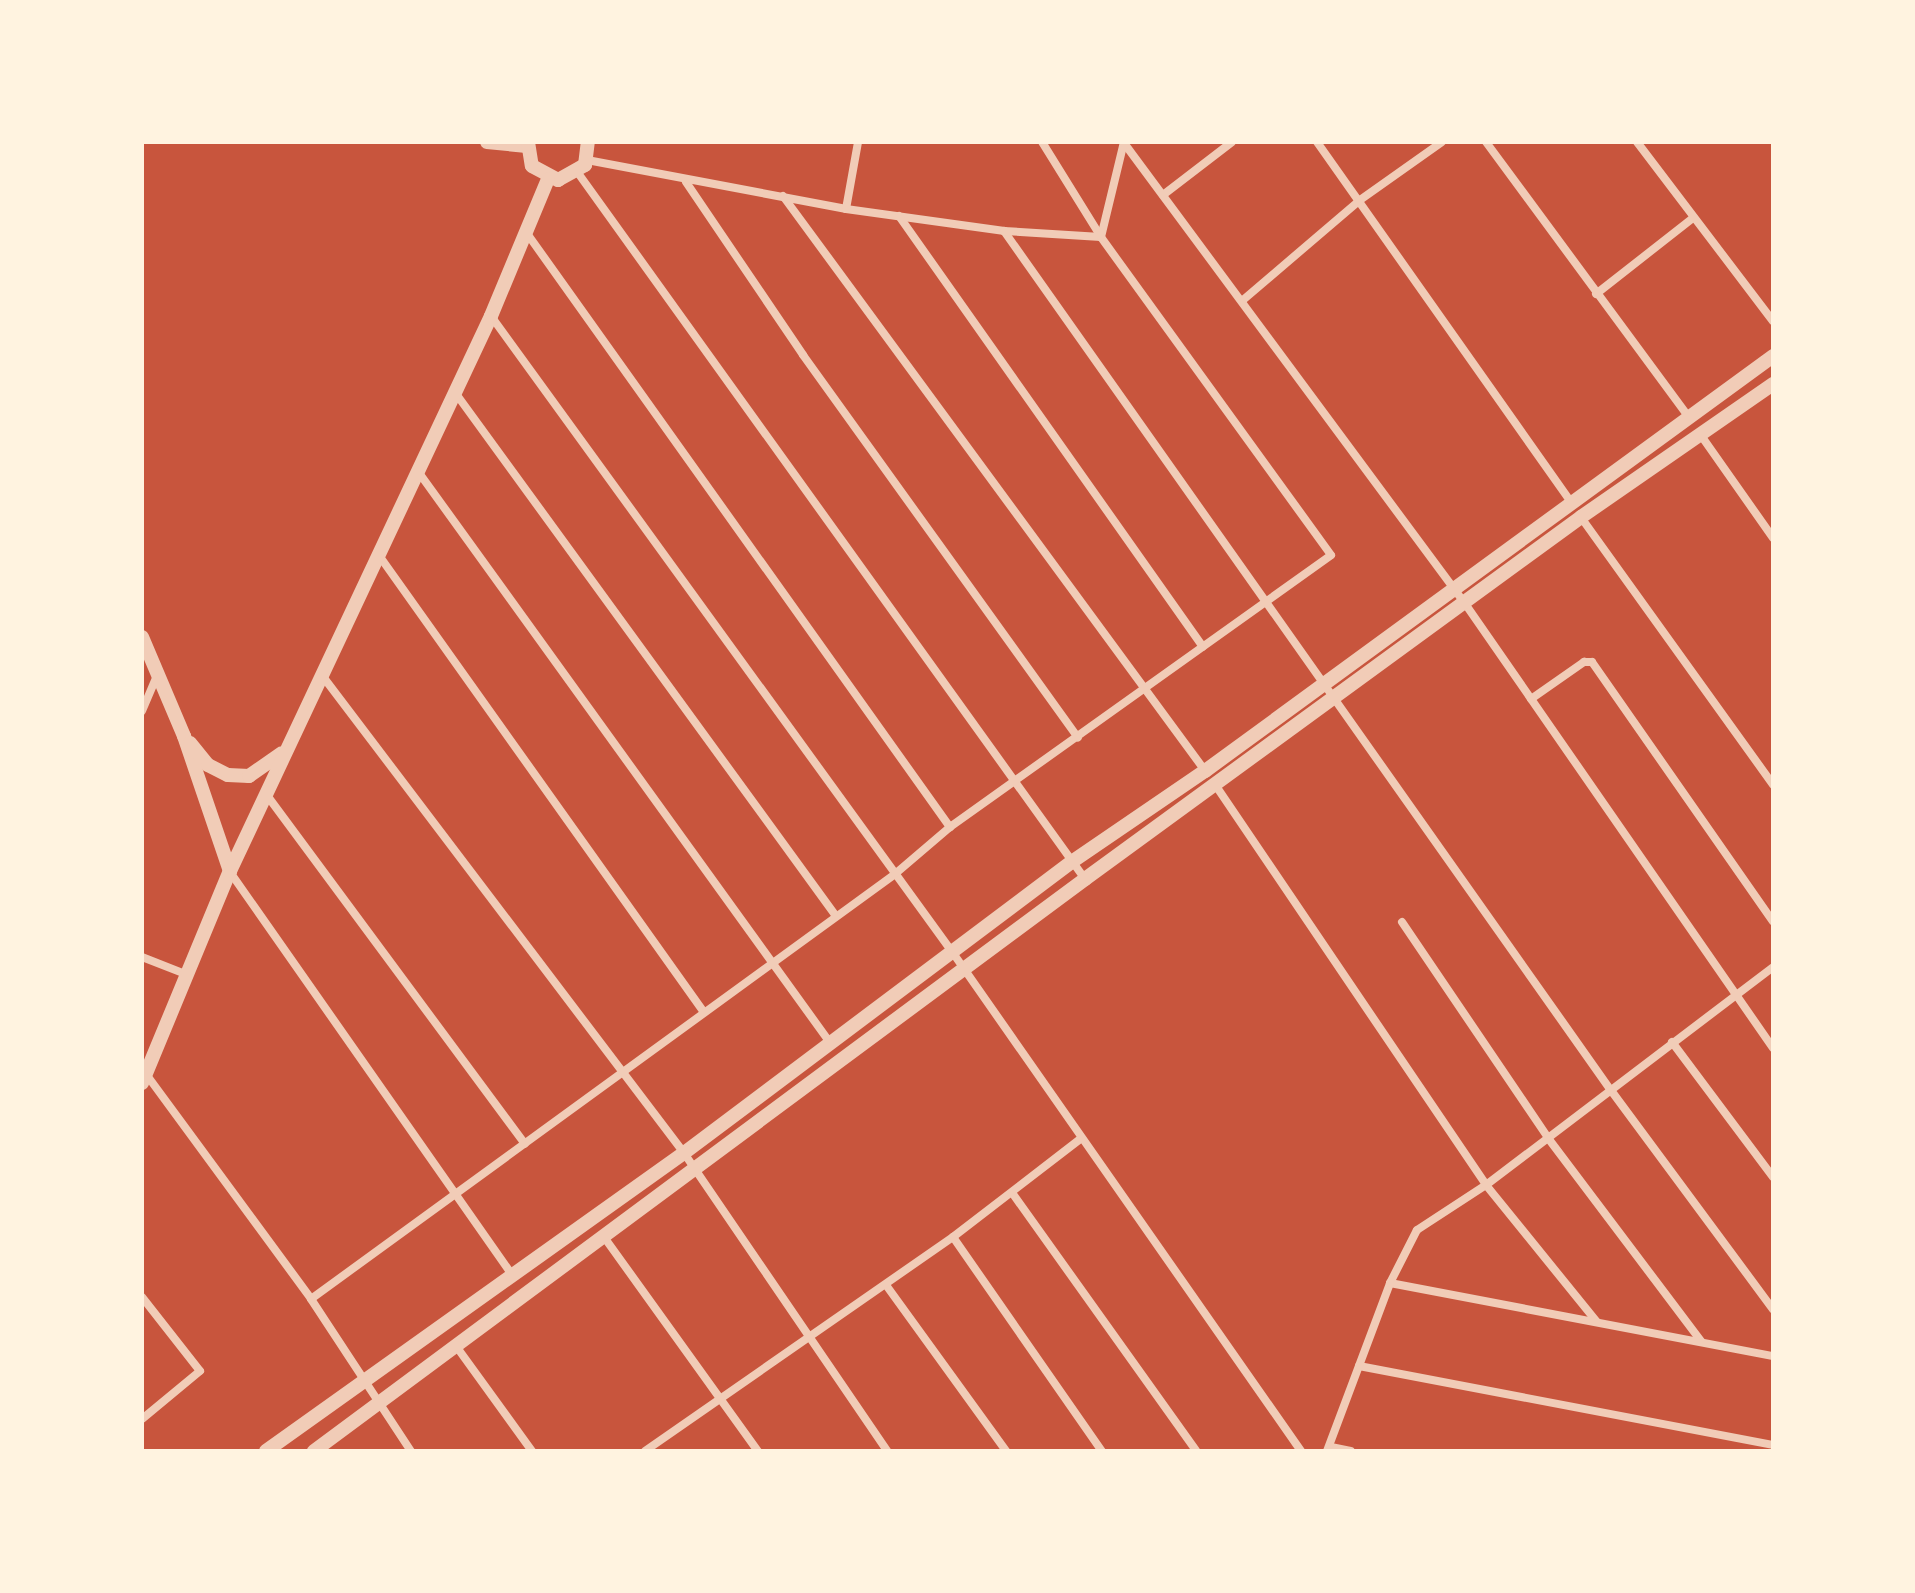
<!DOCTYPE html>
<style>
body{margin:0}
#map{position:relative;width:1915px;height:1593px;overflow:hidden;background:#c8553d;font-family:Rubik,sans-serif}
div>[style]{position:absolute}
[style*='--x']{left:calc(var(--x)*1px);top:calc(var(--y)*1px);width:calc(var(--w)*1px);rotate:calc(var(--a)*1deg)}
.minor>*{height:8px;margin:-4px;padding:0 4px;transform-origin:4px;border-radius:4px;background:#f1ccb7}
.tertiary>*{height:14px;margin:-7px;padding:0 7px;transform-origin:7px;border-radius:7px;background:#f1ccb7}
span{translate:-50% -50%;white-space:nowrap;text-align:center;line-height:1.15;-webkit-text-stroke:8px #fff3e0;paint-order:stroke}
.frame{position:absolute;inset:0;border:144px solid #fff3e0;pointer-events:none}
</style>
<div id="map">
<div class="minor">
<div style="--x:1317;--y:142;--w:443;--a:54.8"></div>
<div style="--x:1486;--y:142;--w:342;--a:53.6"></div>
<div style="--x:1637;--y:142;--w:225;--a:52.8"></div>
<div style="--x:1124;--y:143;--w:575;--a:53.49"></div>
<div style="--x:1466;--y:605;--w:539;--a:55.28"></div>
<div style="--x:587;--y:160;--w:264;--a:10.7"></div>
<div style="--x:846;--y:209;--w:160;--a:7.9"></div>
<div style="--x:1004;--y:231;--w:1050;--a:54.77"></div>
<div style="--x:1610;--y:1089;--w:274;--a:53.5"></div>
<div style="--x:578;--y:173;--w:869;--a:54.32"></div>
<div style="--x:686;--y:182;--w:209;--a:55.9"></div>
<div style="--x:803;--y:355;--w:471;--a:54.3"></div>
<div style="--x:1163;--y:195;--w:87;--a:-37.5"></div>
<div style="--x:783;--y:196;--w:715;--a:53.71"></div>
<div style="--x:846;--y:209;--w:68;--a:-79.8"></div>
<div style="--x:899;--y:216;--w:527;--a:54.8"></div>
<div style="--x:1004;--y:231;--w:97;--a:3.5"></div>
<div style="--x:1101;--y:237;--w:98;--a:-76.4"></div>
<div style="--x:526;--y:232;--w:731;--a:54.53"></div>
<div style="--x:1596;--y:294;--w:123;--a:-38.1"></div>
<div style="--x:1243;--y:300;--w:154;--a:-40.5"></div>
<div style="--x:1360;--y:200;--w:100;--a:-35.3"></div>
<div style="--x:491;--y:316;--w:787;--a:54.05"></div>
<div style="--x:953;--y:953;--w:608;--a:55.05"></div>
<div style="--x:454;--y:391;--w:649;--a:53.96"></div>
<div style="--x:1700;--y:434;--w:127;--a:54.9"></div>
<div style="--x:417;--y:470;--w:708;--a:54.2"></div>
<div style="--x:1580;--y:516;--w:331;--a:54.3"></div>
<div style="--x:378;--y:554;--w:561;--a:54.58"></div>
<div style="--x:321;--y:674;--w:601;--a:52.84"></div>
<div style="--x:684;--y:1153;--w:361;--a:55.7"></div>
<div style="--x:1531;--y:699;--w:65;--a:-34.9"></div>
<div style="--x:1584;--y:662;--w:8;--a:0"></div>
<div style="--x:1592;--y:662;--w:316;--a:55.1"></div>
<div style="--x:142;--y:711;--w:39;--a:-67"></div>
<div style="--x:1214;--y:783;--w:485;--a:55.9"></div>
<div style="--x:1486;--y:1185;--w:176;--a:51"></div>
<div style="--x:266;--y:794;--w:435;--a:53.5"></div>
<div style="--x:230;--y:872;--w:493;--a:55"></div>
<div style="--x:1402;--y:922;--w:261;--a:55.9"></div>
<div style="--x:1548;--y:1138;--w:254;--a:53"></div>
<div style="--x:142;--y:957;--w:49;--a:21.4"></div>
<div style="--x:1672;--y:1042;--w:169;--a:53.2"></div>
<div style="--x:146;--y:1074;--w:279;--a:53.7"></div>
<div style="--x:311;--y:1299;--w:182;--a:56.7"></div>
<div style="--x:1013;--y:1194;--w:315;--a:54.5"></div>
<div style="--x:604;--y:1237;--w:264;--a:54.3"></div>
<div style="--x:953;--y:1237;--w:261;--a:55.2"></div>
<div style="--x:1390;--y:1283;--w:390;--a:10.8"></div>
<div style="--x:886;--y:1285;--w:205;--a:54.1"></div>
<div style="--x:142;--y:1297;--w:94;--a:51.9"></div>
<div style="--x:200;--y:1371;--w:75;--a:140.4"></div>
<div style="--x:311;--y:1299;--w:722;--a:-36.04"></div>
<div style="--x:895;--y:874;--w:72;--a:-40.5"></div>
<div style="--x:950;--y:827;--w:468;--a:-35.5"></div>
<div style="--x:1331;--y:555;--w:392;--a:-125.9"></div>
<div style="--x:1101;--y:237;--w:112;--a:-121.8"></div>
<div style="--x:456;--y:1346;--w:130;--a:54.1"></div>
<div style="--x:1359;--y:1366;--w:421;--a:10.8"></div>
<div style="--x:1331;--y:1447;--w:20;--a:11"></div>
<div style="--x:645;--y:1451;--w:375;--a:-34.8"></div>
<div style="--x:953;--y:1237;--w:159;--a:-37.6"></div>
<div style="--x:1327;--y:1451;--w:179;--a:-69.4"></div>
<div style="--x:1390;--y:1283;--w:59;--a:-63"></div>
<div style="--x:1417;--y:1230;--w:82;--a:-33.1"></div>
<div style="--x:1486;--y:1185;--w:360;--a:-37.2"></div>
</div>
<div class="tertiary">
<div style="--x:487;--y:142;--w:40;--a:5.7"></div>
<div style="--x:528;--y:142;--w:24;--a:81"></div>
<div style="--x:532;--y:166;--w:30;--a:28"></div>
<div style="--x:558;--y:180;--w:31;--a:-29"></div>
<div style="--x:585;--y:165;--w:23;--a:-83"></div>
<div style="--x:142;--y:637;--w:108;--a:67"></div>
<div style="--x:184;--y:736;--w:143;--a:71.2"></div>
<div style="--x:190;--y:743;--w:28;--a:51"></div>
<div style="--x:208;--y:765;--w:22;--a:27"></div>
<div style="--x:228;--y:775;--w:21;--a:3"></div>
<div style="--x:249;--y:776;--w:39;--a:-35"></div>
<div style="--x:142;--y:1083;--w:230;--a:-67.5"></div>
<div style="--x:230;--y:871;--w:613;--a:-64.81"></div>
<div style="--x:491;--y:316;--w:148;--a:-67.4"></div>
<div style="--x:266;--y:1451;--w:513;--a:-35.49"></div>
<div style="--x:684;--y:1153;--w:486;--a:-36.9"></div>
<div style="--x:1073;--y:861;--w:160;--a:-34.3"></div>
<div style="--x:1205;--y:771;--w:703;--a:-36.15"></div>
<div style="--x:314;--y:1451;--w:960;--a:-36.57"></div>
<div style="--x:1085;--y:879;--w:614;--a:-36.12"></div>
<div style="--x:1581;--y:517;--w:234;--a:-34.7"></div>
</div>
<div class="frame"></div>
</div>
